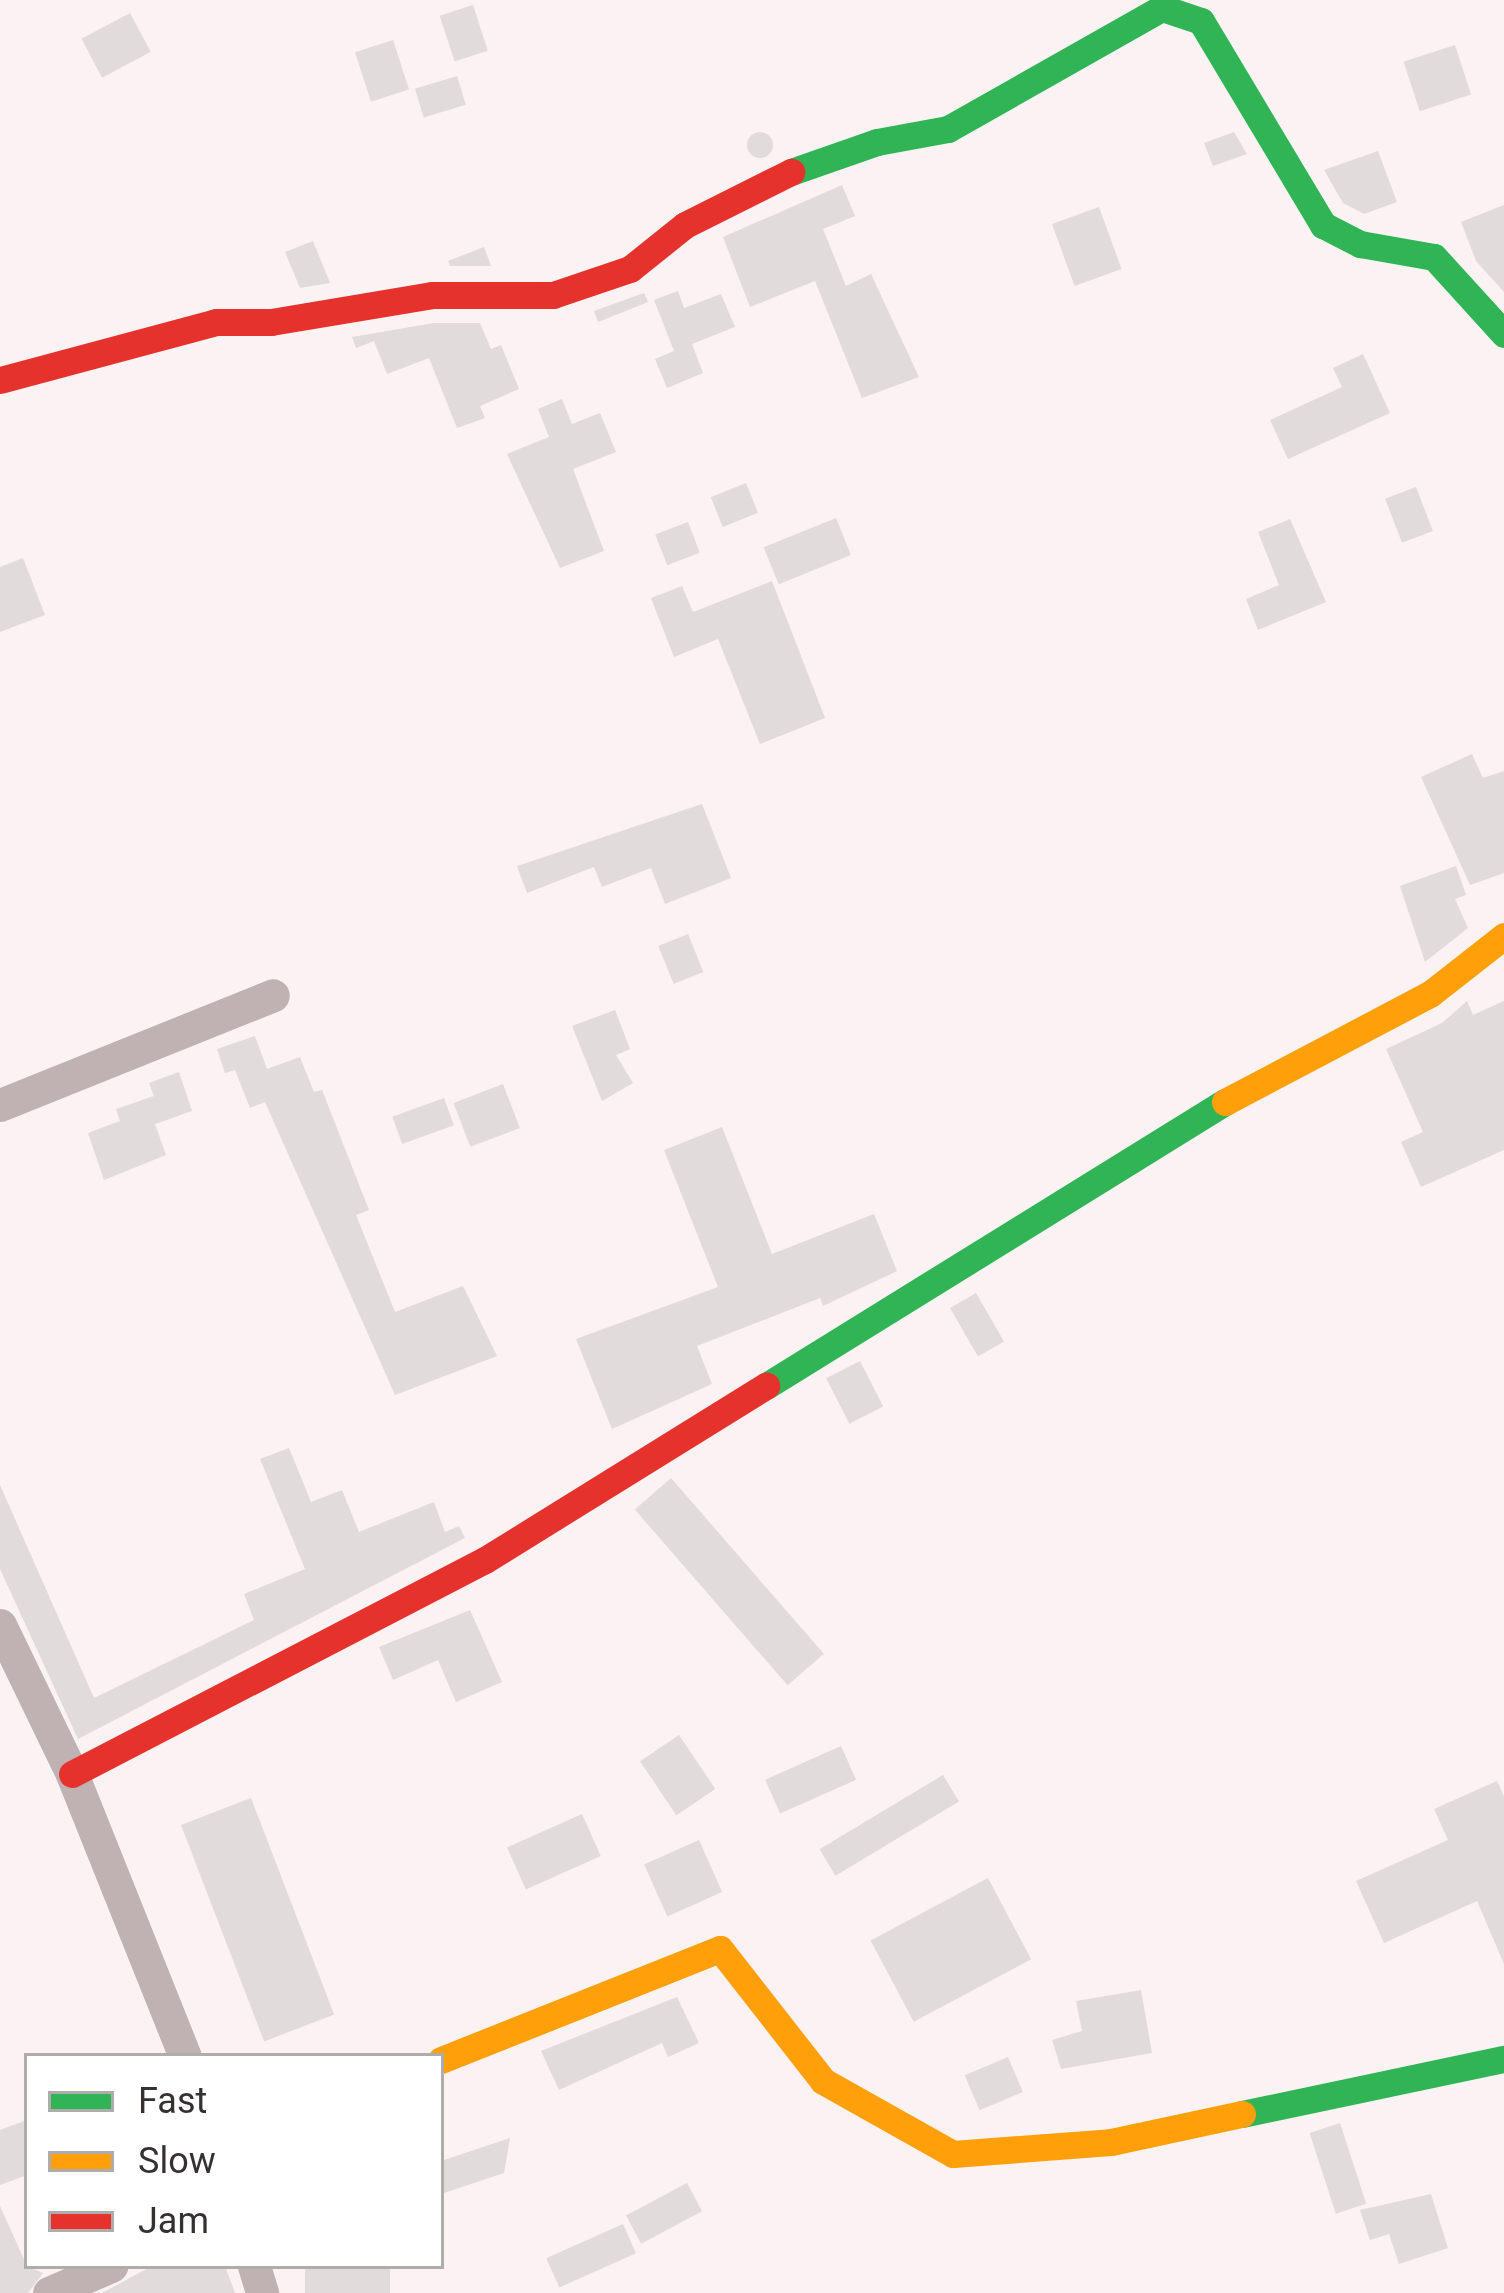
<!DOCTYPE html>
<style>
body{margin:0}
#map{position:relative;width:1504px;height:2293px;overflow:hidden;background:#faf2f3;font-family:Roboto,sans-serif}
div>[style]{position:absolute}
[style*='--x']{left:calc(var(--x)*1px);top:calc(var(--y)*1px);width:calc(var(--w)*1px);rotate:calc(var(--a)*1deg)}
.building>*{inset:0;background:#e1dbdb;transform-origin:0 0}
.round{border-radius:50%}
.street>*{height:33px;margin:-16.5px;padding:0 16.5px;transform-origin:16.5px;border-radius:16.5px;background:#c0b1b2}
.fast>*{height:27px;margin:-13.5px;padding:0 13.5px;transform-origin:13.5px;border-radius:13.5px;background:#30b455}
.slow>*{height:27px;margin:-13.5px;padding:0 13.5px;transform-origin:13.5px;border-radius:13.5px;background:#ff9f0a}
.jam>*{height:27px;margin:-13.5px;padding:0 13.5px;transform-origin:13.5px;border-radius:13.5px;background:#e5322d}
span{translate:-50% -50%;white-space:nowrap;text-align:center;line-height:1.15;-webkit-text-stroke:9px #fff;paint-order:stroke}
.legend{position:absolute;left:24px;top:2053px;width:420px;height:216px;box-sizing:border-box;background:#fff;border:3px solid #afacad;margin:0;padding:15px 21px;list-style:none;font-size:36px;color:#363031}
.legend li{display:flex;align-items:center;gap:24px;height:60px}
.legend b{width:60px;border:3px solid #afacad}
</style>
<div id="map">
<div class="building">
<div style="left:473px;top:5px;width:48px;height:35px;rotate:72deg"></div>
<div style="left:130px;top:13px;width:44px;height:55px;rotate:62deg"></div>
<div style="left:393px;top:40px;width:52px;height:40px;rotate:72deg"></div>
<div style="left:1455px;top:45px;width:52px;height:54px;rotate:72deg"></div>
<div style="left:457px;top:76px;width:30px;height:44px;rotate:73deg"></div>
<div style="clip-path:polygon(1234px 132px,1247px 154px,1213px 166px,1204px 143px)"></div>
<div class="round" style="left:747px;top:132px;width:26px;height:26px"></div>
<div style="clip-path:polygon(1378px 151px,1397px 202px,1364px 214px,1343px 203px,1324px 170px)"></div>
<div style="clip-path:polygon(842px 185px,855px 216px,823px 229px,846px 286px,871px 274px,919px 377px,862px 398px,815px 281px,750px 307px,723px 237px)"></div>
<div style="clip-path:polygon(1504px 205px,1504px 292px,1476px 261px,1461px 222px)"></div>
<div style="left:1099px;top:207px;width:66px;height:50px;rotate:70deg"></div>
<div style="clip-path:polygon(313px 241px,330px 283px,300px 288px,285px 252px)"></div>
<div style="clip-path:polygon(484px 247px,491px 266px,450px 266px,448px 261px)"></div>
<div style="clip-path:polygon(678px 291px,684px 308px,721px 294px,735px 327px,692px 344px,703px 373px,667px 388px,655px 359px,674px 351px,654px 300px)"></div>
<div style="clip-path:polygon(644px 293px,648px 302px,598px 322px,594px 311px)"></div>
<div style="clip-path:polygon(434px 323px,480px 323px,491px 349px,501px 345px,519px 389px,480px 406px,485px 418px,457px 428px,429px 358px,387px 374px,374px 341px,356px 348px,352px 337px)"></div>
<div style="clip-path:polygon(1363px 354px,1390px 413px,1288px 459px,1270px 420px,1342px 387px,1333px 368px)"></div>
<div style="clip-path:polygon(562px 399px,572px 424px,600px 413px,616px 452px,573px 469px,604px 551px,560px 568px,507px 454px,549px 437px,538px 409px)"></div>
<div style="left:746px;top:483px;width:32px;height:38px;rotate:68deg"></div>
<div style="left:1416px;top:487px;width:47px;height:33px;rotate:69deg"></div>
<div style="left:836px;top:518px;width:40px;height:78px;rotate:68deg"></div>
<div style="clip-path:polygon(1290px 519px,1326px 602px,1258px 630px,1246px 599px,1279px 585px,1258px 532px)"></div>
<div style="left:688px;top:522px;width:33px;height:35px;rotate:69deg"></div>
<div style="clip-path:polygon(23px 558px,45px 615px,0 632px,0 567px)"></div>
<div style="clip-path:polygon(772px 581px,825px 718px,760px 744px,718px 639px,674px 657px,651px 598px,682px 586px,693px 612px)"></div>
<div style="clip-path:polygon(1472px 754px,1483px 778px,1504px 771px,1504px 873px,1470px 885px,1421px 777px)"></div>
<div style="clip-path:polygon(702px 804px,731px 878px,665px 904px,651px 868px,602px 887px,594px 867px,527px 893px,517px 866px)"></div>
<div style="clip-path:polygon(1456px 866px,1466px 895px,1455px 899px,1468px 928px,1425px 962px,1400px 886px)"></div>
<div style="left:688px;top:934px;width:41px;height:32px;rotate:68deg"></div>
<div style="clip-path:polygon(1467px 1001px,1473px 1015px,1504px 1001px,1504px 1150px,1421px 1187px,1401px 1142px,1423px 1132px,1386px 1049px,1442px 1023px)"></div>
<div style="clip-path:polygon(615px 1010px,630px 1049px,616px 1055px,633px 1083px,602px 1101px,572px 1026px)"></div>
<div style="clip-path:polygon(255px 1036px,267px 1069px,300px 1057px,314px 1092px,322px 1090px,369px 1210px,356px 1215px,395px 1312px,463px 1286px,497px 1356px,395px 1395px,265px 1102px,250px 1108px,235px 1070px,225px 1073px,217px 1049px)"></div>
<div style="clip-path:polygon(179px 1072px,192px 1111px,155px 1124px,166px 1155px,104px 1180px,88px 1133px,120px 1121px,116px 1109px,154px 1096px,149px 1083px)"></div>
<div style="left:503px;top:1084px;width:47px;height:53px;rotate:69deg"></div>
<div style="left:444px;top:1098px;width:29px;height:55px;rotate:70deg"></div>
<div style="clip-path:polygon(722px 1127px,772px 1254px,874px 1214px,897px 1271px,823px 1306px,820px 1298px,697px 1346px,712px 1384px,612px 1429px,576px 1339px,718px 1287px,664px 1150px)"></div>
<div style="left:976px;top:1293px;width:56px;height:30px;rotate:60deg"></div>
<div style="left:860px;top:1361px;width:51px;height:38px;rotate:63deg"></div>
<div style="clip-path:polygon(289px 1448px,311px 1502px,342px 1490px,359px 1532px,434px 1502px,445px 1532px,459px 1526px,465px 1538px,78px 1739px,0 1569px,0 1485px,94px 1698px,254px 1620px,244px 1594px,305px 1569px,260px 1459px)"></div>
<div style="left:671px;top:1478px;width:233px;height:48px;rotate:49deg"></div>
<div style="clip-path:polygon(470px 1610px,502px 1682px,456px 1702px,438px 1660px,393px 1680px,379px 1647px)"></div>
<div style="left:679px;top:1735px;width:65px;height:47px;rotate:56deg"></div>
<div style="left:841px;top:1746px;width:37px;height:83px;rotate:66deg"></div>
<div style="left:943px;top:1775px;width:31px;height:144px;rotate:59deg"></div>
<div style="clip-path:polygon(1497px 1781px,1504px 1796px,1504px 1964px,1477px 1901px,1384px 1943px,1356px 1881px,1448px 1840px,1434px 1809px)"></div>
<div style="left:251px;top:1798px;width:232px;height:75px;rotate:69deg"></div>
<div style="left:582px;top:1814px;width:46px;height:82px;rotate:66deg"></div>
<div style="left:699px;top:1840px;width:57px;height:60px;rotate:66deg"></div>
<div style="left:988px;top:1878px;width:92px;height:133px;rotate:62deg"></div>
<div style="clip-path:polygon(1141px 1990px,1152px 2053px,1061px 2069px,1052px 2040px,1082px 2031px,1076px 2001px)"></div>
<div style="clip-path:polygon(677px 1997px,699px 2043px,668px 2057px,662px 2043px,559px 2090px,541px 2051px)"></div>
<div style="left:1008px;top:2057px;width:38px;height:47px;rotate:67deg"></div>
<div style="clip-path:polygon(27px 2120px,27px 2175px,0 2185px,0 2130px)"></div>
<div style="left:1340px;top:2123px;width:85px;height:32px;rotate:72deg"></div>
<div style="clip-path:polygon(510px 2138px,504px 2173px,441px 2194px,441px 2161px)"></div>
<div style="left:687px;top:2183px;width:32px;height:69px;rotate:62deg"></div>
<div style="clip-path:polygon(1431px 2194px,1448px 2248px,1399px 2264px,1389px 2234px,1370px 2240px,1360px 2210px)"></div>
<div style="clip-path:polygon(0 2206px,27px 2266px,43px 2273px,28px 2293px,0 2293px)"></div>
<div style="left:623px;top:2224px;width:32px;height:84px;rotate:66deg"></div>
<div style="clip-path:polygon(152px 2266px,225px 2266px,235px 2293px,102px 2293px)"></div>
<div style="left:305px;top:2266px;width:85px;height:27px"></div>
</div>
<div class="street">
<div style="--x:0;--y:1105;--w:294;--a:-21.9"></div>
<div style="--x:0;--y:1625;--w:165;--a:64.2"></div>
<div style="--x:72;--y:1774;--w:304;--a:68.2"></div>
<div style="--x:254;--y:2266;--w:28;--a:73"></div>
<div style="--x:49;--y:2293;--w:68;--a:-23.5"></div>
</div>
<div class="fast">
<div style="--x:791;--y:172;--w:91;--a:-19.2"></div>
<div style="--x:877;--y:142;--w:72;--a:-10.4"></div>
<div style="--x:948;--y:129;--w:246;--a:-29.5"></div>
<div style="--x:1162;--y:8;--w:41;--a:18.4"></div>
<div style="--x:1201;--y:21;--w:238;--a:59.1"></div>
<div style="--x:1323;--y:225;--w:42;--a:27.2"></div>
<div style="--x:1360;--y:244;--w:75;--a:10"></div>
<div style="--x:1434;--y:257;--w:104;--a:47.7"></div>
<div style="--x:766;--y:1386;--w:540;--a:-31.75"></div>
<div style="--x:1242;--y:2114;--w:268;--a:-11.9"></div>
</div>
<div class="slow">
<div style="--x:1225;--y:1102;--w:232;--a:-27.8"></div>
<div style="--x:1430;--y:994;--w:94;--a:-38.1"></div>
<div style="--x:441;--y:2060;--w:300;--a:-21.7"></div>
<div style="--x:720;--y:1949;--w:167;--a:52"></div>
<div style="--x:823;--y:2081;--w:149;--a:29.3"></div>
<div style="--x:953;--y:2154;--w:158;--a:-4.3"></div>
<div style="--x:1111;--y:2142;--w:134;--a:-12.1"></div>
</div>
<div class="jam">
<div style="--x:0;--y:380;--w:224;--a:-15"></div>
<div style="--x:216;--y:322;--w:55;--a:0"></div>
<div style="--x:271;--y:322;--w:163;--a:-9.5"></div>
<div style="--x:432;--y:295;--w:121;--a:0"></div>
<div style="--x:553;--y:295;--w:81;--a:-18.7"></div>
<div style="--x:630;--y:269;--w:70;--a:-38.7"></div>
<div style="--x:685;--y:225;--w:119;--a:-26.6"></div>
<div style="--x:72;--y:1774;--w:465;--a:-27.4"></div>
<div style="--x:485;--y:1560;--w:331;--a:-31.8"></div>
</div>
<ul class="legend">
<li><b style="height:15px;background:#30b455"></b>Fast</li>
<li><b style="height:15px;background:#ff9f0a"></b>Slow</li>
<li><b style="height:15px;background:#e5322d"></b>Jam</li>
</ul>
</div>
